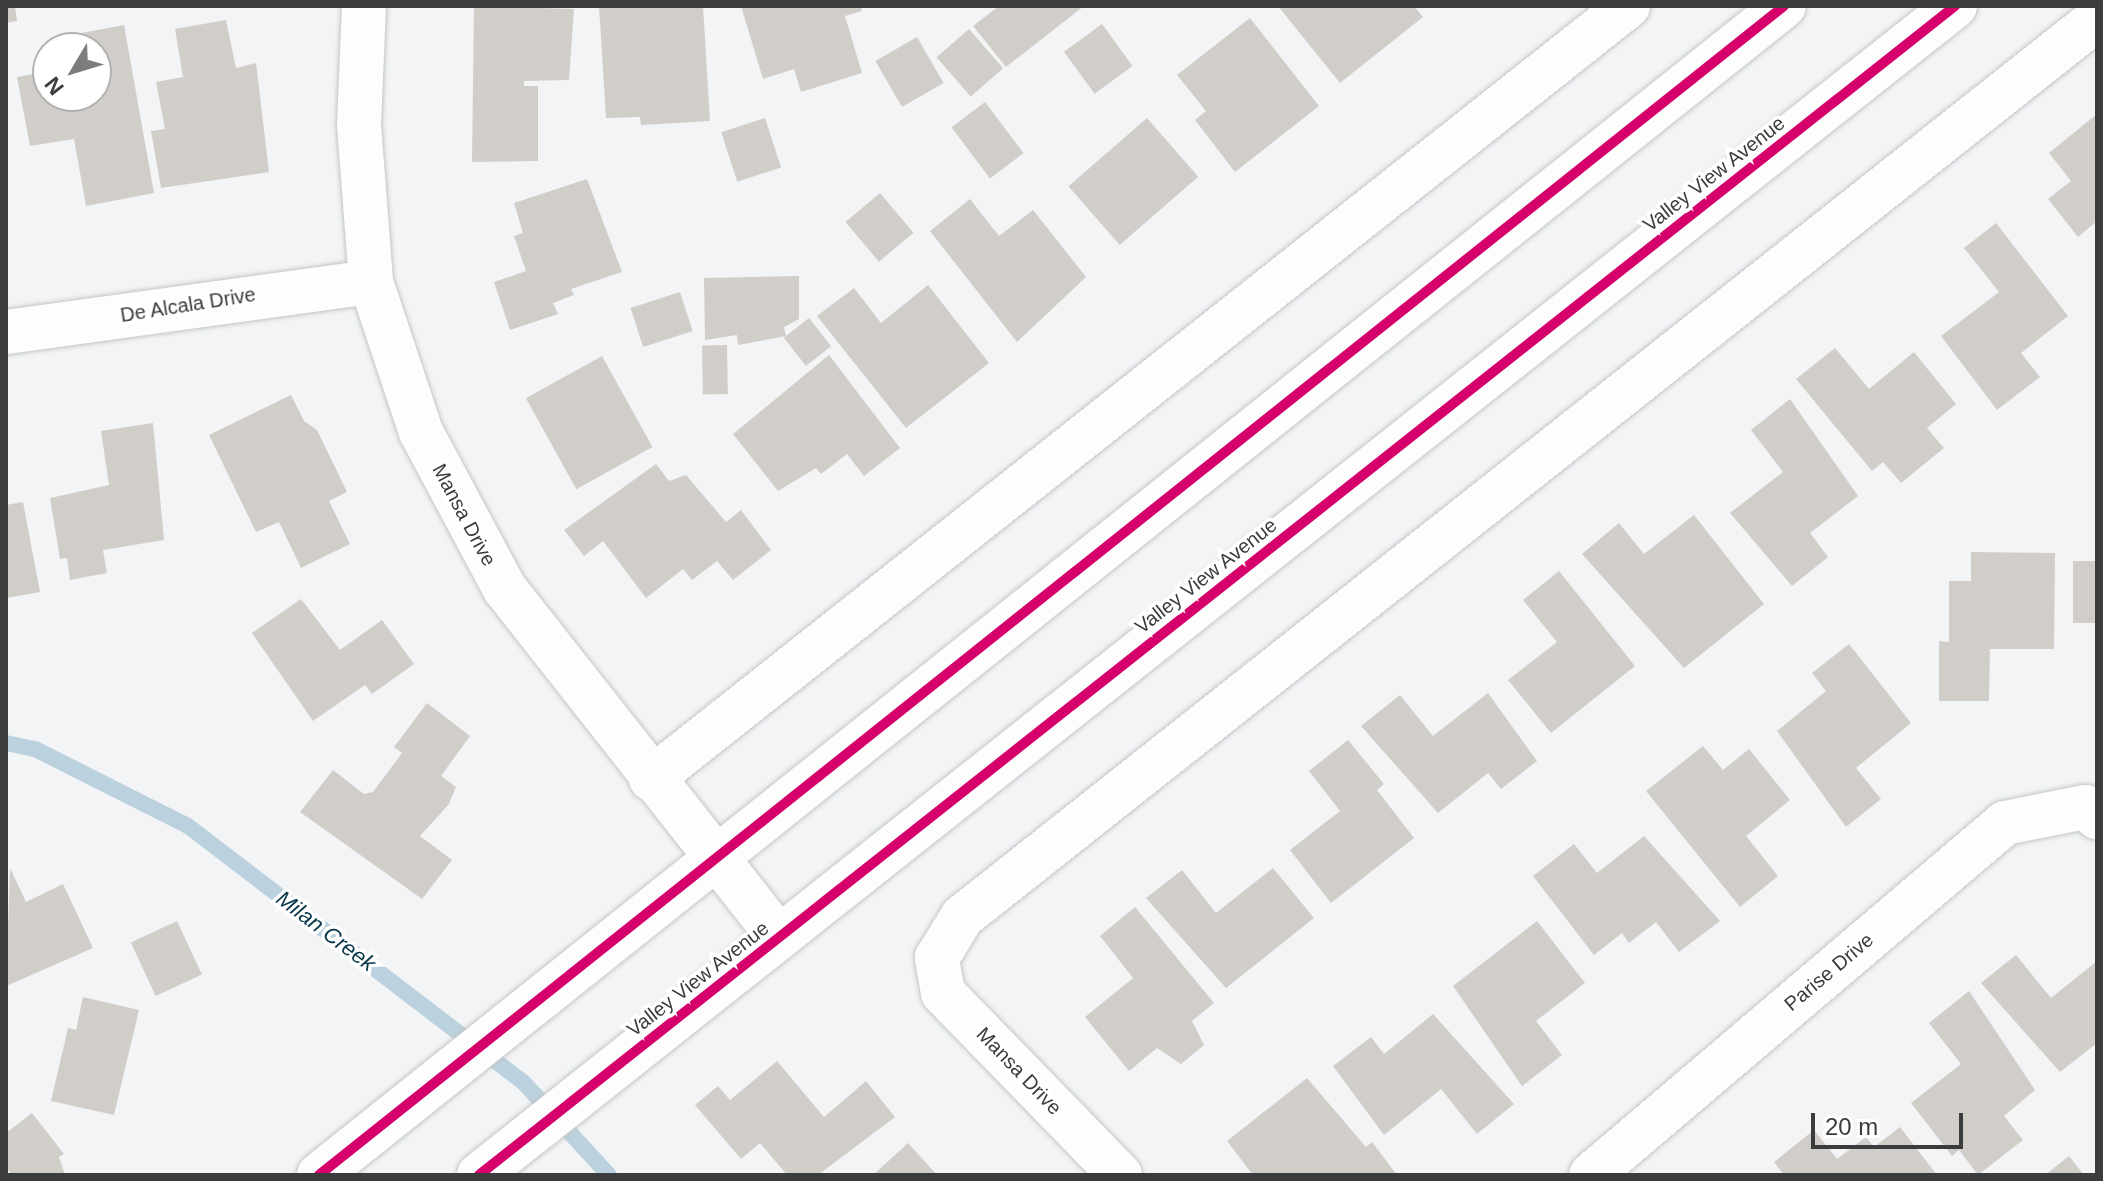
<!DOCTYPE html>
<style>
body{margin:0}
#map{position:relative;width:2103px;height:1181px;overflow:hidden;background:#f2f4f6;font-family:Arial,sans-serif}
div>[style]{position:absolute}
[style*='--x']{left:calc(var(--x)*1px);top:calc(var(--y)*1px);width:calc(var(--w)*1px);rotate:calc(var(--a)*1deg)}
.stream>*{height:16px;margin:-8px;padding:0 8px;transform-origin:8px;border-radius:8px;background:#bbd2de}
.building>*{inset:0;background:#d1ceca;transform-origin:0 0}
.roads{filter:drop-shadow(0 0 2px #c4c6c7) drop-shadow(0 0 2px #c4c6c7)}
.street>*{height:44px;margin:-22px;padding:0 22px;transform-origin:22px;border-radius:22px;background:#fdfdfe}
.secondary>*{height:44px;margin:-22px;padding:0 22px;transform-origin:22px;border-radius:22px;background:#fdfdfe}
.cycleway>*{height:10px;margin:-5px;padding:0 5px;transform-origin:5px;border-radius:5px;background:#d6006c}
span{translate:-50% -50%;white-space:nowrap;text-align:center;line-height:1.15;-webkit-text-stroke:7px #fff;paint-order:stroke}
.street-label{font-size:20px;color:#3b3c3d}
.water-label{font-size:22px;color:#073649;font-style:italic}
.frame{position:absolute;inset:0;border:8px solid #3b3c3d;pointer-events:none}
.north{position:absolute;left:32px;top:32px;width:80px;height:80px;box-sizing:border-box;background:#fff;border:2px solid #b1b1b1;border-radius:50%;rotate:232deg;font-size:22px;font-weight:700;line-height:32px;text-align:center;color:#3b3c3d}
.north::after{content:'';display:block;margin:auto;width:28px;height:36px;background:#7b7c7e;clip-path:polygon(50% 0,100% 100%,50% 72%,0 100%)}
.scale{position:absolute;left:1811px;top:1113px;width:152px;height:36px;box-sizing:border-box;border:4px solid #3b3c3d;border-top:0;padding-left:10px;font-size:24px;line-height:28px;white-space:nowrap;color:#3b3c3d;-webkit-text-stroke:6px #fff;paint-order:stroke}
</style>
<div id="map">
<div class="stream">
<div style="--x:6;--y:743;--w:30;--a:12"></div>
<div style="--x:35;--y:749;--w:171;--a:26.7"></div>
<div style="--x:188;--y:826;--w:423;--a:37.4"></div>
<div style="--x:524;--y:1083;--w:125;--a:47.3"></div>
</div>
<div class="building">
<div style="clip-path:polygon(6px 6px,15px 6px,17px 21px,6px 23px)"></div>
<div style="clip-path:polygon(474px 6px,574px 9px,569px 80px,524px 81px,524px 86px,538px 86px,538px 161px,472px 162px)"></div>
<div style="clip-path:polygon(599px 6px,703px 6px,710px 121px,641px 125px,640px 117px,606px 118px)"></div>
<div style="clip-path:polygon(741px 6px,861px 6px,862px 11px,845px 16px,862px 73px,801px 92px,794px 69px,763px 79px)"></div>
<div style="clip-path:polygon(999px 6px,1084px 6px,1006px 67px,973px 26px)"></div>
<div style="clip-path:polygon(1278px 6px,1414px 6px,1423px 17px,1340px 83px)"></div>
<div style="clip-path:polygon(1250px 18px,1319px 106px,1235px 172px,1195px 120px,1206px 111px,1177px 75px)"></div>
<div style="clip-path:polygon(226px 20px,236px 68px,256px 63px,269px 172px,161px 188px,151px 131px,165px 129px,156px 82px,183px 77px,175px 29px)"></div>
<div style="left:1102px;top:24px;width:52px;height:47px;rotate:54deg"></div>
<div style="clip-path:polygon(124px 25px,154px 193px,86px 206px,74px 139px,30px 146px,17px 77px,45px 72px,48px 62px,48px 96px,96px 96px,96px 48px,57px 48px,55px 38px)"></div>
<div style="left:969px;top:29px;width:52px;height:43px;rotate:49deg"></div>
<div style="left:917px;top:37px;width:53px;height:48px;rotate:60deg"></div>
<div style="left:985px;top:102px;width:64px;height:42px;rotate:53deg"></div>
<div style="clip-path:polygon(2097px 114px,2097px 221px,2078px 237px,2048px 199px,2071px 181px,2049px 153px)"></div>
<div style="left:765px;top:118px;width:52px;height:46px;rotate:72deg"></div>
<div style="left:1147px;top:118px;width:78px;height:104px;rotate:49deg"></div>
<div style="clip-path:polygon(587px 179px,622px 272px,571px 289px,574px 295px,553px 303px,558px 314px,510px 330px,494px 282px,526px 271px,514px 236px,523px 233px,514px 203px)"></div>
<div style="left:880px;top:193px;width:52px;height:45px;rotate:50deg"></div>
<div style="clip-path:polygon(970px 199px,999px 236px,1033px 210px,1086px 277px,1017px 342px,930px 231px)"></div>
<div style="clip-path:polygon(1996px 223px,2068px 316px,2021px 353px,2040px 377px,1997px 410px,1941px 336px,1999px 292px,1964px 248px)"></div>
<div style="clip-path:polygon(799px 276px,799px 319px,784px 327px,786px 336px,738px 345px,737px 335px,705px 340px,704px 278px)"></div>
<div style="clip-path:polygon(928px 285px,989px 363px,906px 428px,817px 316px,854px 288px,881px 323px)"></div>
<div style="left:680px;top:292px;width:41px;height:52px;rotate:72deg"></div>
<div style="left:809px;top:318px;width:36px;height:32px;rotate:52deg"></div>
<div style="left:727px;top:345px;width:49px;height:25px;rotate:89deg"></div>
<div style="clip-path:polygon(1835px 348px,1869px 389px,1914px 352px,1956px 404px,1927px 428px,1944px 448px,1901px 483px,1883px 462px,1872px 471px,1796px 379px)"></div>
<div style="clip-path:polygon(829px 355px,900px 448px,864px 476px,847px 454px,821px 474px,816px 468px,778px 491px,733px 434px)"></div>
<div style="left:602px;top:356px;width:104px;height:87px;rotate:61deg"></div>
<div style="clip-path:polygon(291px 395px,304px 421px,317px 430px,347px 492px,329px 501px,350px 544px,301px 568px,279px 522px,256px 532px,209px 435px)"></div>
<div style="clip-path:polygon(1790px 399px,1858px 496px,1810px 533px,1828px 557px,1792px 586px,1730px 513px,1783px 472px,1751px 430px)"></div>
<div style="clip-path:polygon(153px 423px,164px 540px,103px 550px,107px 573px,70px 580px,67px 558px,60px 559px,50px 498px,109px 485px,101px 431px)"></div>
<div style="clip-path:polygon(656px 464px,669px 481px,686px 475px,726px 522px,741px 510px,771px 550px,733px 580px,717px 561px,692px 580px,683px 569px,646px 598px,603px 541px,584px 556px,564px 530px)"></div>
<div style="clip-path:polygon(23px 502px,40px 592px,6px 598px,6px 505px)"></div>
<div style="clip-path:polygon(1694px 515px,1764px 604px,1684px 668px,1582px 554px,1619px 523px,1644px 554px)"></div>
<div style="clip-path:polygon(1971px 552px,2055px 553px,2054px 649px,1990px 649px,1989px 701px,1939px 701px,1939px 641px,1949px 642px,1949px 581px,1971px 581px)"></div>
<div style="left:2073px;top:561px;width:24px;height:62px"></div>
<div style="clip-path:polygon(1559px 571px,1635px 666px,1551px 733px,1508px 680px,1557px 642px,1523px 600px)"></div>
<div style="clip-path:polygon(301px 599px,340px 650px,382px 620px,414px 664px,372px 694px,365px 685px,313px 721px,252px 633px)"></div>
<div style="clip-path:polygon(1849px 644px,1911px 723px,1856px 768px,1881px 799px,1846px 827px,1777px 731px,1826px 691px,1812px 673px)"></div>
<div style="clip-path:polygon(1488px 693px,1537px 761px,1501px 789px,1488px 773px,1438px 813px,1361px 726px,1400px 695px,1433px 736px)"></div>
<div style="clip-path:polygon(427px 703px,470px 736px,441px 776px,456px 787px,449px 804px,420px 836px,452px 860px,422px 899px,300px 812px,333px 770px,364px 794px,373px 792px,402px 753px,394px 747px)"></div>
<div style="clip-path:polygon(1348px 740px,1384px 784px,1377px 790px,1414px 838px,1331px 903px,1290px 850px,1340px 811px,1309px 771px)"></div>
<div style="clip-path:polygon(1703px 746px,1723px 770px,1749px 749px,1790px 800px,1746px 836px,1778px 876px,1740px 907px,1646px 791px)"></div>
<div style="clip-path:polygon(1644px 836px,1720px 921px,1679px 952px,1656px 922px,1629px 943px,1622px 933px,1594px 955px,1533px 876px,1574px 844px,1597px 873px)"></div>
<div style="clip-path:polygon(10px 868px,26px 902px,63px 884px,93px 948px,6px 986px)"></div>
<div style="clip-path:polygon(1273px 868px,1314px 918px,1226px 988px,1146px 898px,1182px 870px,1216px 913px)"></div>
<div style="clip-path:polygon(1135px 907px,1214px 1003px,1192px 1021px,1204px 1045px,1181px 1064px,1157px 1048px,1129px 1071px,1085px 1017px,1133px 978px,1100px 936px)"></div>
<div style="left:177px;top:921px;width:59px;height:51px;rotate:65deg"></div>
<div style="clip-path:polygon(1537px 921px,1585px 983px,1536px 1021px,1562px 1055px,1522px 1086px,1453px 986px)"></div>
<div style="clip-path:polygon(2016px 955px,2051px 998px,2097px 961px,2097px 1043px,2060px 1072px,1981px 983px)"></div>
<div style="clip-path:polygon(1969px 991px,2035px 1090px,2004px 1116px,2023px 1140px,1978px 1175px,1959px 1150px,1952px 1156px,1911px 1103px,1961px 1064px,1929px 1023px)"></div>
<div style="clip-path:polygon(83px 997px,139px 1010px,114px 1115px,51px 1101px,68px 1028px,76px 1030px)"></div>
<div style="clip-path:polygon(1433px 1014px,1514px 1104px,1477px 1134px,1441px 1089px,1384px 1135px,1333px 1066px,1371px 1037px,1384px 1054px)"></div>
<div style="clip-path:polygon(777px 1061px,824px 1117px,866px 1081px,895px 1117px,818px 1175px,787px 1175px,760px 1143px,741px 1159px,695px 1105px,718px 1086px,730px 1100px)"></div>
<div style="clip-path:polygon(1307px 1078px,1366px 1147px,1372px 1142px,1397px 1175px,1253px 1175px,1227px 1141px)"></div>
<div style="clip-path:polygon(32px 1113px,64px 1154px,59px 1157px,65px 1175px,12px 1175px,6px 1167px,6px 1133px)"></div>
<div style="clip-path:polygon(1900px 1127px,1937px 1175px,1784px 1175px,1774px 1162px,1814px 1130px,1837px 1159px,1866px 1137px,1874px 1147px)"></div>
<div style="clip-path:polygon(908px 1143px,937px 1175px,873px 1175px)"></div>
<div style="clip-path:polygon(2069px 1156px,2084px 1175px,2045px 1175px)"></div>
</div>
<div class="roads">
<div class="street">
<div style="--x:364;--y:6;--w:119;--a:92.4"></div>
<div style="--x:359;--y:125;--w:157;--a:85.6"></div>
<div style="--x:371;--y:282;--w:158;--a:71.6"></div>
<div style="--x:421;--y:432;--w:178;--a:61.9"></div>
<div style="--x:505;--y:589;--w:443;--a:51.8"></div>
<div style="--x:6;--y:332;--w:368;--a:-7.8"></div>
<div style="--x:651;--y:779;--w:1246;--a:-38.35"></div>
<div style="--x:1120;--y:1175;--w:254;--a:-134.2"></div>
<div style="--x:943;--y:993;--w:36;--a:-100"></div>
<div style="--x:937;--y:958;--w:48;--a:-58.6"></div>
<div style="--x:962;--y:917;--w:1447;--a:-38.35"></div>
<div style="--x:1591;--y:1175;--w:543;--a:-40.37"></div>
<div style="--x:2005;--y:823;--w:82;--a:-11.3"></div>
<div style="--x:2085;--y:807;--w:16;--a:40"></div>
</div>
<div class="secondary">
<div style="--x:319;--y:1175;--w:1874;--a:-38.59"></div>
<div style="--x:479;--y:1175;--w:1883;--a:-38.38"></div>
</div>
</div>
<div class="cycleway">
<div style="--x:319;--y:1175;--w:1874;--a:-38.59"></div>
<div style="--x:479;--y:1175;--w:1883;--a:-38.38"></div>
</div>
<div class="street-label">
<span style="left:1714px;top:174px;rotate:-38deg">Valley View Avenue</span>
<span style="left:188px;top:305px;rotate:-9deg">De Alcala Drive</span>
<span style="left:464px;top:515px;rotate:62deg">Mansa Drive</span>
<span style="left:1206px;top:576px;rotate:-38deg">Valley View Avenue</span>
<span style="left:1829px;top:972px;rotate:-40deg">Parise Drive</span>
<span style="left:698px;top:979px;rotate:-38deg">Valley View Avenue</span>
<span style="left:1019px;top:1071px;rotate:46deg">Mansa Drive</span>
</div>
<div class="water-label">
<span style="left:326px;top:931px;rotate:37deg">Milan Creek</span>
</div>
<div class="frame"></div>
<div class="north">N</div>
<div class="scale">20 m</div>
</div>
